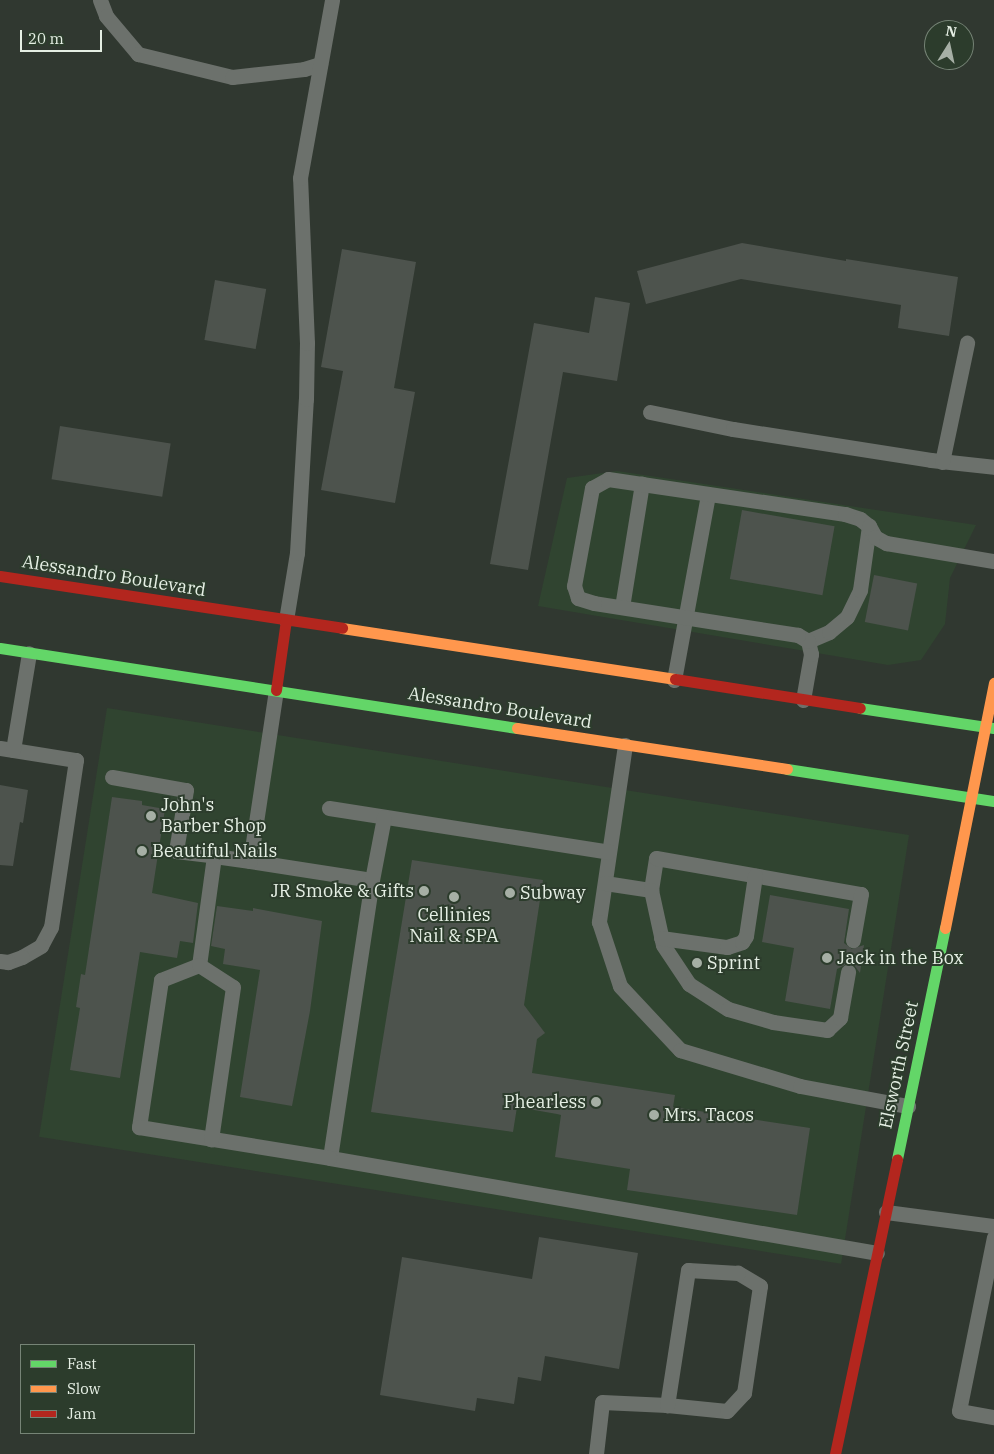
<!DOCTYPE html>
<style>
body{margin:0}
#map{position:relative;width:994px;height:1454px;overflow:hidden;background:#303830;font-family:"IBM Plex Serif",serif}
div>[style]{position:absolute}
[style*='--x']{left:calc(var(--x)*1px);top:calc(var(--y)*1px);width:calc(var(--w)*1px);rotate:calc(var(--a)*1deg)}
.built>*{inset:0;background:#304430;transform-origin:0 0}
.building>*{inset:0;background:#4d534d;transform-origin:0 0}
.lane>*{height:15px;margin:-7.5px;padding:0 7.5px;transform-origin:7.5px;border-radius:7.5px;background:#6c716c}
.fast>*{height:11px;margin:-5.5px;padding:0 5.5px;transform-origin:5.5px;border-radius:5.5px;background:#63d668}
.slow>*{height:11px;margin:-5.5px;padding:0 5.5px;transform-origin:5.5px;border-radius:5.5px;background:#ff974d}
.jam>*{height:11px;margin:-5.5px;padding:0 5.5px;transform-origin:5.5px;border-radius:5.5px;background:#b3261e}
.dots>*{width:14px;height:14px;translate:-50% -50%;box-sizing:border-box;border:2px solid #2c3c2c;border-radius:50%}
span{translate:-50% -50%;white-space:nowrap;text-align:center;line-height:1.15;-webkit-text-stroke:4px #2c3c2c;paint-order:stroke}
.street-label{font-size:18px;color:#e5efe4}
.poi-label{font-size:18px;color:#e5efe4}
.left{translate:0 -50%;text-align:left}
.right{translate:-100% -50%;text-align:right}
.legend{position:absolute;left:20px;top:1344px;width:175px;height:90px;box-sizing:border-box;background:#2c3c2c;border:1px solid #768476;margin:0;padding:6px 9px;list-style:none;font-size:15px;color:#e5efe4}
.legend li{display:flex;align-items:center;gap:10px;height:25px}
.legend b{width:25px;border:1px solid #768476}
.north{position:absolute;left:924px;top:20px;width:50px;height:50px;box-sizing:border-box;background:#2c3c2c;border:1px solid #768476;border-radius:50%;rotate:10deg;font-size:14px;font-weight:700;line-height:20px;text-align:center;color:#e5efe4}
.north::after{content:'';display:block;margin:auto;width:18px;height:22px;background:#a6afa5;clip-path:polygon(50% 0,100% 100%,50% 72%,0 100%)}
.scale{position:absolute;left:20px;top:30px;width:82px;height:22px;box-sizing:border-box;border:2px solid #e5efe4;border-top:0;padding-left:6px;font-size:15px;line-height:18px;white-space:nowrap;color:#e5efe4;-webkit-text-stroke:4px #2c3c2c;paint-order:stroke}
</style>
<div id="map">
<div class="built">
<div style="clip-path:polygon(617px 471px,976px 525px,950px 578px,945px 624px,921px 660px,888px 665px,538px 606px,567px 478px)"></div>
<div style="left:107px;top:708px;width:812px;height:434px;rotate:9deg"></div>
</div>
<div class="building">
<div style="clip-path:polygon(742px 243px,846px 261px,846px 259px,958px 277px,949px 336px,898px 328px,901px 305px,741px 279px,646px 304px,637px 271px)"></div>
<div style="clip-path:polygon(342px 249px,416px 262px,394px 388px,415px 392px,395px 503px,321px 490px,343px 371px,321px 367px)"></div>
<div style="left:215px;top:280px;width:52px;height:61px;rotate:10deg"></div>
<div style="clip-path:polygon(595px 297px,630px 303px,617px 381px,563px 372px,528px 570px,490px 564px,534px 323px,589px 333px)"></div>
<div style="left:60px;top:426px;width:112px;height:54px;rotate:9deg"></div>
<div style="left:742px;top:510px;width:94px;height:70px;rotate:10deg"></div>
<div style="left:874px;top:575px;width:44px;height:48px;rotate:11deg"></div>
<div style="clip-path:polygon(0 785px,28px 790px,23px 823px,20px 822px,13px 866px,0 865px)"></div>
<div style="clip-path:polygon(112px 797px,142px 801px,142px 805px,165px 809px,152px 893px,198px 903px,193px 943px,180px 941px,177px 958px,140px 952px,120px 1078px,70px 1070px,80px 1008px,76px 1007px,81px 974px,85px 975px)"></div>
<div style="clip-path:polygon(412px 860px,543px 880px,524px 1005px,545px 1033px,537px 1039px,532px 1073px,675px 1095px,673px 1107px,810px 1128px,797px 1215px,627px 1190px,630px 1169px,555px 1157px,561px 1115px,557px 1114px,517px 1107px,513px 1132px,371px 1112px)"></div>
<div style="clip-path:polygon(770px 895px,849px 909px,844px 943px,852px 949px,864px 945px,860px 973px,854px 965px,849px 963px,837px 969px,830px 1009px,785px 1001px,794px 948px,762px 942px)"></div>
<div style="clip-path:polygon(217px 906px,253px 911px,253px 908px,322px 921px,310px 1011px,292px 1106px,240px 1097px,260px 970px,223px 964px,225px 949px,211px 946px)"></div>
<div style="clip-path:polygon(539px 1237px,638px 1253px,619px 1369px,545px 1356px,541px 1381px,518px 1377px,514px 1404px,477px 1398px,475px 1411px,380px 1395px,402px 1257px,532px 1279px)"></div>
</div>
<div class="lane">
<div style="--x:100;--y:0;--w:17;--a:69"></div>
<div style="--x:106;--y:16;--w:50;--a:49.9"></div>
<div style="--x:138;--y:54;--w:97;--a:13.7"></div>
<div style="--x:232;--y:77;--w:72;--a:-6.3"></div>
<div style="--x:304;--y:69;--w:17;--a:-17"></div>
<div style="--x:650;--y:412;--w:85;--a:11.6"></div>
<div style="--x:733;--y:429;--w:200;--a:8.9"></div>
<div style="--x:931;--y:460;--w:63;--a:6.3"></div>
<div style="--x:942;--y:462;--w:122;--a:-78.1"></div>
<div style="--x:622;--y:607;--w:125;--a:-80.8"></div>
<div style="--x:286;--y:620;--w:68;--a:-80.7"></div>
<div style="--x:297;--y:553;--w:154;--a:-86.7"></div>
<div style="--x:306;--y:399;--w:56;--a:-89"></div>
<div style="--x:307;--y:343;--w:165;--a:-92.4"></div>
<div style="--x:300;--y:178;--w:181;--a:-79.8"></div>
<div style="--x:808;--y:641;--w:23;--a:-23"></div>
<div style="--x:829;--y:632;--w:23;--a:-40"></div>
<div style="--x:847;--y:617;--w:30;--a:-64"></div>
<div style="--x:860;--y:590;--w:65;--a:-82"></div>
<div style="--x:674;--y:680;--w:189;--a:-79.6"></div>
<div style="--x:276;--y:690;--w:173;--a:98.6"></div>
<div style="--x:250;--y:861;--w:123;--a:8.9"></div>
<div style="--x:372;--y:880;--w:281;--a:98.6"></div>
<div style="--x:330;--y:1158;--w:555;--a:9.85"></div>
<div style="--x:803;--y:700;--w:47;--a:-80.1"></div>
<div style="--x:811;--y:654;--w:13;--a:-103"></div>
<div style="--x:808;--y:641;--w:12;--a:-149"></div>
<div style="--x:798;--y:635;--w:206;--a:-171.1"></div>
<div style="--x:594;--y:603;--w:17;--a:-163"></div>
<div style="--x:578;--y:598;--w:13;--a:-108"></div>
<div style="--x:574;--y:586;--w:100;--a:-79.6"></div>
<div style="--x:592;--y:488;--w:18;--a:-29"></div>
<div style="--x:608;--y:479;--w:240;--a:8.4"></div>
<div style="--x:845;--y:514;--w:16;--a:18"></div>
<div style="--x:860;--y:519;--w:11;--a:38"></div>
<div style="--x:869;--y:526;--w:13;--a:61"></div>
<div style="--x:875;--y:537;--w:13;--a:29"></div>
<div style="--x:886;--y:543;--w:109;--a:9.5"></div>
<div style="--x:625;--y:745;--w:179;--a:98.4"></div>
<div style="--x:599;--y:922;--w:67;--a:71.8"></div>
<div style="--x:620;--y:986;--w:88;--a:46.8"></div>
<div style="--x:680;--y:1050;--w:125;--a:16.7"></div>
<div style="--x:800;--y:1086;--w:110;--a:10.5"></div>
<div style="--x:0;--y:748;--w:77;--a:9"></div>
<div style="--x:76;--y:760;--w:169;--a:98.5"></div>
<div style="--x:51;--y:927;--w:21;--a:118"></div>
<div style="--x:41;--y:946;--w:22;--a:150"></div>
<div style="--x:22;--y:957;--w:15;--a:160"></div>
<div style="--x:8;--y:962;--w:8;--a:-173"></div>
<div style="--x:13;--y:750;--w:98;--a:-80.6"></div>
<div style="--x:112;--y:777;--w:75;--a:10"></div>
<div style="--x:186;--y:790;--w:62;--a:99.3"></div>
<div style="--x:176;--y:851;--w:38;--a:7"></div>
<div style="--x:329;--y:808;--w:283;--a:8.9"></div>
<div style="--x:250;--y:861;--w:36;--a:-172"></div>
<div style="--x:214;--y:856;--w:110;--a:97.8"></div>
<div style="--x:199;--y:965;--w:41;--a:158.5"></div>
<div style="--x:161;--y:980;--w:149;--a:98.5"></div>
<div style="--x:139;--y:1127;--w:193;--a:9.2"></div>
<div style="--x:372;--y:880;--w:64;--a:-79.2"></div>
<div style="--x:605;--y:883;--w:47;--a:8.7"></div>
<div style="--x:651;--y:890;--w:32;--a:-81"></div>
<div style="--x:656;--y:858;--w:208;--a:10"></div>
<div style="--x:861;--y:894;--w:47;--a:99.9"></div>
<div style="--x:651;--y:890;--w:56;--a:77.7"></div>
<div style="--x:663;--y:945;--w:47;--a:56.3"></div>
<div style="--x:689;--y:984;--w:46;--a:32.7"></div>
<div style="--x:728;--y:1009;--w:47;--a:16.1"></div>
<div style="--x:773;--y:1022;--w:55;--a:8.4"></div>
<div style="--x:827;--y:1030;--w:18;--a:-43"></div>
<div style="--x:840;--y:1018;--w:47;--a:-80.1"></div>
<div style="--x:661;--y:938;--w:67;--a:7.8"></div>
<div style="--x:727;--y:947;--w:16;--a:-18"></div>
<div style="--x:742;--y:942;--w:7;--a:-56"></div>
<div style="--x:746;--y:936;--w:61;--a:-81.5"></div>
<div style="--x:199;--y:965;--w:40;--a:32.9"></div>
<div style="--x:233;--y:987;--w:154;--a:98.2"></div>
<div style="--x:886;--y:1212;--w:109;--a:7.4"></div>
<div style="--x:994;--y:1237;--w:177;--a:101.4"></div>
<div style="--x:959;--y:1411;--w:36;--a:10"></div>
<div style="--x:596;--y:1454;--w:52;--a:-83.4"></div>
<div style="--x:602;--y:1402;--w:65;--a:2.6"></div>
<div style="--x:667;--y:1405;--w:60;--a:5.7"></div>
<div style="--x:727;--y:1411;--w:25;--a:-47"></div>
<div style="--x:744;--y:1393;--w:108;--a:-81.5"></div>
<div style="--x:760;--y:1286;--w:26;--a:-149"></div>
<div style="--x:738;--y:1273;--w:50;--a:-176.6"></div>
<div style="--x:688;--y:1270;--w:137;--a:98.8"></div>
</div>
<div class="fast">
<div style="--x:0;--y:648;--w:523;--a:8.8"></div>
<div style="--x:860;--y:708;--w:135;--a:8.5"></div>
<div style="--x:787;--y:769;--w:209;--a:8.8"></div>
<div style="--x:897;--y:1159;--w:236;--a:-78.3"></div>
</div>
<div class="slow">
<div style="--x:342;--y:628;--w:337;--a:8.7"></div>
<div style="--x:517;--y:728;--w:273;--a:8.6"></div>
<div style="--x:945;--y:928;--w:250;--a:-78.7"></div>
</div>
<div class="jam">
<div style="--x:0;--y:576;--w:346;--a:8.6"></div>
<div style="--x:675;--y:679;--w:187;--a:8.9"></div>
<div style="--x:276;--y:690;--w:71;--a:-81.9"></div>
<div style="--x:835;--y:1454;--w:301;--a:-78.1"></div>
</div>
<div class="dots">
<div style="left:151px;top:816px;background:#a6afa5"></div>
<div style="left:142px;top:851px;background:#a6afa5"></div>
<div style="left:424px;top:891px;background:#a6afa5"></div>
<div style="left:510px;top:893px;background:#a6afa5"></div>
<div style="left:454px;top:897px;background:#a6afa5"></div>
<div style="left:827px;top:958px;background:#a6afa5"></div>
<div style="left:697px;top:963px;background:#a6afa5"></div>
<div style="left:596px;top:1102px;background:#a6afa5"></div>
<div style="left:654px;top:1115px;background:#a6afa5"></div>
</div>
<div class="street-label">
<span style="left:114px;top:576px;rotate:9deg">Alessandro Boulevard</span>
<span style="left:500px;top:708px;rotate:9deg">Alessandro Boulevard</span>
<span style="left:899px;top:1065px;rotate:-78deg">Elsworth Street</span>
</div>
<div class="poi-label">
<span class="left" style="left:161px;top:816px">John's<br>Barber Shop</span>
<span class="left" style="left:152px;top:851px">Beautiful Nails</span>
<span class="right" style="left:414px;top:891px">JR Smoke &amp; Gifts</span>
<span class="left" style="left:520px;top:893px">Subway</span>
<span style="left:454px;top:926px">Cellinies<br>Nail &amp; SPA</span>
<span class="left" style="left:837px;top:958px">Jack in the Box</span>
<span class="left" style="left:707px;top:963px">Sprint</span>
<span class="right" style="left:586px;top:1102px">Phearless</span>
<span class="left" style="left:664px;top:1115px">Mrs. Tacos</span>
</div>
<ul class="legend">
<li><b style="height:6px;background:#63d668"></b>Fast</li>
<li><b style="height:6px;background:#ff974d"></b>Slow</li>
<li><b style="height:6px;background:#b3261e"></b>Jam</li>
</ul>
<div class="north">N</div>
<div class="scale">20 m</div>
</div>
